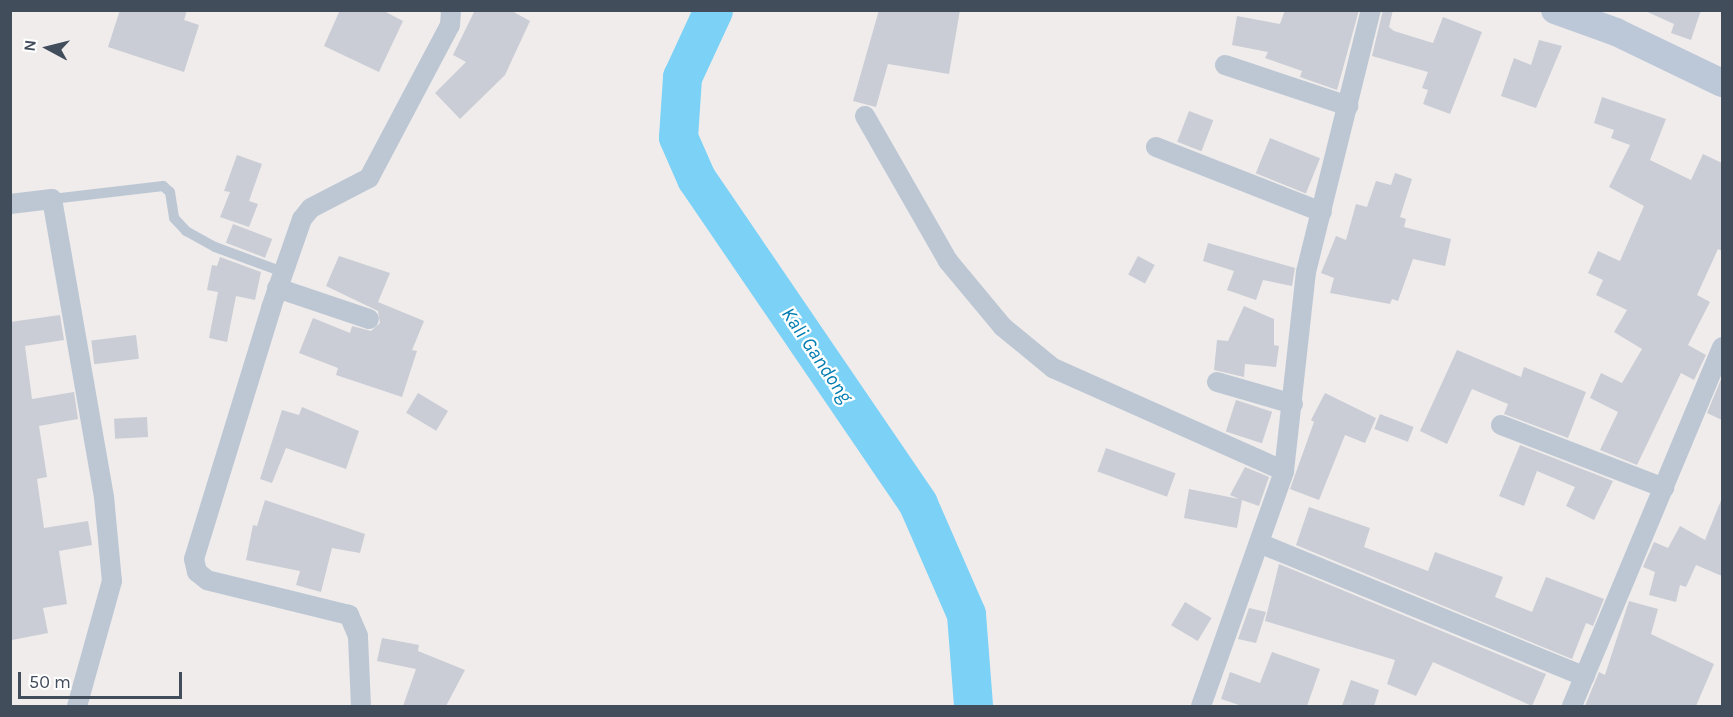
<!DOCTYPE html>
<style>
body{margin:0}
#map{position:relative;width:1733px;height:717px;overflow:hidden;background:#efeceb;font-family:Karla,sans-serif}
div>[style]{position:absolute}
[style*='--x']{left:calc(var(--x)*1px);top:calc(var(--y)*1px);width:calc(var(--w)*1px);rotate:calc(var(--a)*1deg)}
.river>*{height:39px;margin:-19.5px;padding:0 19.5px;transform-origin:19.5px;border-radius:19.5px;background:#7bd1f6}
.building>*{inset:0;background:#cacdd5;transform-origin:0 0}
.service>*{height:10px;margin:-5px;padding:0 5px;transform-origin:5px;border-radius:5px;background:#bdc7d4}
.minor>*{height:20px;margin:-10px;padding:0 10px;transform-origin:10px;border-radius:10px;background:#bdc7d4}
.secondary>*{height:28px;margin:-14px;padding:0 14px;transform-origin:14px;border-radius:14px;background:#bcc7d8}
span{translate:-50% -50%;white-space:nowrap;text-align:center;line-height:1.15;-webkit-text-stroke:4.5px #fff;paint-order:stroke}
.water-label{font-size:20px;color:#007cb1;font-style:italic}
.frame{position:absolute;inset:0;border:12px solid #424d5b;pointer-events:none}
.north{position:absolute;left:18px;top:18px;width:60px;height:60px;-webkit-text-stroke:4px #fff;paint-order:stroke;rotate:277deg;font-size:16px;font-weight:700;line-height:24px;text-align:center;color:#424d5b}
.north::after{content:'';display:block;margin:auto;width:21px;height:27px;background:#424d5b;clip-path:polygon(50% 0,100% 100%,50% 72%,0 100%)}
.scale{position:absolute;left:18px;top:672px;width:164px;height:27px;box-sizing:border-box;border:3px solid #424d5b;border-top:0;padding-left:8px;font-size:18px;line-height:21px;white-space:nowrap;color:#424d5b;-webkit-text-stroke:4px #fff;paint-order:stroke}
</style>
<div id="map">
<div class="river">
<div style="--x:713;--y:10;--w:74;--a:114.8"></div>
<div style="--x:682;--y:77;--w:60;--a:93.8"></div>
<div style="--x:678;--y:137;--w:45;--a:66.3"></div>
<div style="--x:696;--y:178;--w:394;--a:55.7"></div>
<div style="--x:918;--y:504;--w:120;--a:66.4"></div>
<div style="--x:966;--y:614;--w:92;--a:85.6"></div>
</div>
<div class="building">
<div style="clip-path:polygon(120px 10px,187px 10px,184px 20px,199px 25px,184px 72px,108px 47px)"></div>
<div style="clip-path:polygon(340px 10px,382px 10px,403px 21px,379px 72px,324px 46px)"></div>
<div style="clip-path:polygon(475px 10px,510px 10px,530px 21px,505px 75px,460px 119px,435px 93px,466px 62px,453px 55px)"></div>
<div style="clip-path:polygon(879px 10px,960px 10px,949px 74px,888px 64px,876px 107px,853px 101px)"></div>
<div style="clip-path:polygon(1285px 10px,1359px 10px,1337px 90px,1300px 77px,1302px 71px,1265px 58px,1268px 52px,1232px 45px,1237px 16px,1280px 24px)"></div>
<div style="clip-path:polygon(1383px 10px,1393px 10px,1389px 27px,1394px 31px,1433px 43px,1443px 17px,1482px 32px,1450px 114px,1423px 104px,1428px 90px,1422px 88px,1428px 72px,1372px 56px)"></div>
<div style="clip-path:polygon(1643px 10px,1701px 10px,1691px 40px,1671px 33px,1674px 24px)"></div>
<div style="clip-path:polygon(1539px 40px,1562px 46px,1536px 108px,1501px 96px,1514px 58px,1531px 65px)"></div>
<div style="clip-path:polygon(1602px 97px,1666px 119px,1650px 160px,1691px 180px,1703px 154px,1722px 163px,1722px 251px,1718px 249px,1697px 295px,1710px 302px,1688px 345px,1706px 355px,1694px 380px,1681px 373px,1637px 465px,1600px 450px,1618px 412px,1590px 398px,1601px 373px,1622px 383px,1642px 349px,1614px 332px,1627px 310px,1596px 295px,1603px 280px,1588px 273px,1598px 251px,1620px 261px,1644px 206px,1609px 187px,1630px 145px,1611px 138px,1614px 130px,1594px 123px)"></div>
<div style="left:1189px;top:111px;width:26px;height:33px;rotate:21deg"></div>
<div style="left:1270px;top:138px;width:54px;height:38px;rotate:22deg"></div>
<div style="clip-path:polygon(237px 155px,262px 164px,249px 201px,258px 204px,249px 227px,220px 217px,230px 192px,224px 191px)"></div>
<div style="clip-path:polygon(1395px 173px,1412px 179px,1400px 217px,1406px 219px,1404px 227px,1451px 239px,1445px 266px,1413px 259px,1398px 301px,1392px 299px,1390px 304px,1330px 293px,1334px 278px,1321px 273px,1336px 236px,1346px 240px,1356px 204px,1367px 207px,1376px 181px,1391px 185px)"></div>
<div style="left:233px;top:224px;width:42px;height:20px;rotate:21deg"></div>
<div style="clip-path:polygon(1208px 243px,1295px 268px,1292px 286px,1263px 280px,1256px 300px,1227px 290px,1234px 271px,1203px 261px)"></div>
<div style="clip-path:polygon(339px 256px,390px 273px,378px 302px,424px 321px,412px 350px,417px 351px,402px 397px,336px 375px,338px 368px,299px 353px,313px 318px,350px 333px,352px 326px,371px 331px,380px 323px,378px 311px,326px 286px)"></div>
<div style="left:1138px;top:256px;width:19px;height:21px;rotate:28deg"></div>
<div style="clip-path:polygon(220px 257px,261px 272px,255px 300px,236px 296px,227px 342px,209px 338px,218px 292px,207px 290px,212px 265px,217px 266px)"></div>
<div style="clip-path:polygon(1244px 306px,1274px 319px,1274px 345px,1279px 346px,1276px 367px,1245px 364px,1244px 377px,1214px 370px,1217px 340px,1228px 341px)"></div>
<div style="clip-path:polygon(60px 315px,64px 340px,25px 346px,32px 399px,74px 392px,78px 419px,39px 426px,47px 477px,37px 479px,44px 528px,88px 521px,92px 545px,59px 551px,67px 604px,43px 608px,48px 633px,12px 640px,10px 322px)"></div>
<div style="left:136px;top:335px;width:24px;height:45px;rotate:83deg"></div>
<div style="clip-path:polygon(1457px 350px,1521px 377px,1524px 367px,1586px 392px,1568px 438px,1504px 414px,1508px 404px,1472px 389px,1447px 444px,1420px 431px)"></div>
<div style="clip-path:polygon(1722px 377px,1722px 420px,1707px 413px)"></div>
<div style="left:418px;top:393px;width:35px;height:23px;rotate:31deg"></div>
<div style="clip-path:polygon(1325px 393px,1376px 418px,1365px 443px,1345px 435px,1319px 500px,1290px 489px,1314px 422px,1311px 420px)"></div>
<div style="left:1236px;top:400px;width:38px;height:33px;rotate:18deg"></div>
<div style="clip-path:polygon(302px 407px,359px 431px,346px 469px,286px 448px,272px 483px,260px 479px,282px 410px,299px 415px)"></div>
<div style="left:1380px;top:414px;width:36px;height:16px;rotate:21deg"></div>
<div style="left:147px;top:417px;width:20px;height:33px;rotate:87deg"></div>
<div style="clip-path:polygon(1520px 445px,1613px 481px,1594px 520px,1566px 506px,1575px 487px,1537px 471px,1524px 506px,1499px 496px)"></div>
<div style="left:1106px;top:448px;width:74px;height:25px;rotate:20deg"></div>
<div style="clip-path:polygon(1245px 467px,1269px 477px,1259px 506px,1242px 500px,1237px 528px,1184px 518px,1189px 489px,1239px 499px,1230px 495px)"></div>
<div style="clip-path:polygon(1722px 498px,1722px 576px,1696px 565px,1686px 587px,1680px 585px,1676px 602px,1649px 595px,1655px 572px,1643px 567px,1654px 542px,1668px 548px,1680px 526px,1705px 540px)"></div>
<div style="clip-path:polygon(265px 500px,365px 534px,360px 553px,332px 548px,321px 592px,296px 585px,300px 571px,246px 560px,253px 525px,257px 526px)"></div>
<div style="clip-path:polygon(1309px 507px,1370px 528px,1364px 547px,1428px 571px,1435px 552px,1503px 577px,1495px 597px,1532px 612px,1546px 577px,1604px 599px,1593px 626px,1586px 623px,1572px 659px,1296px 545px)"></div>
<div style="clip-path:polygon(1279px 564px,1546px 674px,1532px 706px,1433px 662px,1416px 696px,1387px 684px,1395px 660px,1265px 621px)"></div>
<div style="clip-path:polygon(1629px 601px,1658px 609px,1651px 634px,1714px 664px,1696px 706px,1585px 706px,1599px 672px,1605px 675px)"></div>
<div style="left:1185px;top:602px;width:31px;height:27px;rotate:31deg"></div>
<div style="clip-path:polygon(1249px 608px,1266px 612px,1256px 643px,1238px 639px)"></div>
<div style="clip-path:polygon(382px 638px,419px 645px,418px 651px,465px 670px,446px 706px,403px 706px,416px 669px,377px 661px)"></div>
<div style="clip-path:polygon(1272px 652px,1320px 669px,1307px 706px,1242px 706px,1221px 699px,1230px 672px,1260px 683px)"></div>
<div style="clip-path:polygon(1351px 680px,1379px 690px,1374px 706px,1342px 706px)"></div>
</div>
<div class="service">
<div style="--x:52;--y:199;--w:112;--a:-6.7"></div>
<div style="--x:163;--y:186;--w:9;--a:41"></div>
<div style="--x:170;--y:192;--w:26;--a:81"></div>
<div style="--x:174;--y:218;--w:18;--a:47"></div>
<div style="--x:186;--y:231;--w:33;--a:29"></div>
<div style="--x:215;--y:247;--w:72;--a:20.2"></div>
</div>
<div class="minor">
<div style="--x:1225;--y:65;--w:130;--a:18.4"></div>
<div style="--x:865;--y:116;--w:167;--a:60.2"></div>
<div style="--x:948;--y:261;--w:86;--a:50.2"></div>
<div style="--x:1003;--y:327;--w:65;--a:39.4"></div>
<div style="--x:1053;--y:368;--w:253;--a:24"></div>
<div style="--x:1156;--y:147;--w:178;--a:21.4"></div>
<div style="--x:10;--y:204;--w:42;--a:-6.8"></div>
<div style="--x:52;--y:199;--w:303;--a:80.1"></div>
<div style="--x:104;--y:497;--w:84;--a:84.6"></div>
<div style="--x:112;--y:581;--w:130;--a:105.6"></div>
<div style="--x:277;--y:288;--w:97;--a:18.6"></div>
<div style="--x:1217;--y:382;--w:79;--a:16.1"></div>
<div style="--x:1501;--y:425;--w:175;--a:21.1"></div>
<div style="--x:1259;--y:543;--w:352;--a:22.3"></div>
<div style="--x:361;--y:706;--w:70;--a:-92.5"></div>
<div style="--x:358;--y:636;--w:23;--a:-113"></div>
<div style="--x:349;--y:615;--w:146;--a:-166.2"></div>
<div style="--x:207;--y:580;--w:13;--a:-141"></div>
<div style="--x:197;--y:572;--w:13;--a:-103"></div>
<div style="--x:194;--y:559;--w:263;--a:-72.9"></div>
<div style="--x:271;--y:308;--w:94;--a:-70.8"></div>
<div style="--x:302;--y:219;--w:14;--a:-51"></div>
<div style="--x:311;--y:208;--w:65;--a:-27.3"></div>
<div style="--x:369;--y:178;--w:173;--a:-62.1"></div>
<div style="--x:450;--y:25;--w:15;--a:-86"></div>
<div style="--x:1201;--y:706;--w:249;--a:-70.5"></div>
<div style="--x:1284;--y:471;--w:200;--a:-83.7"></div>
<div style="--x:1306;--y:272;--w:270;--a:-76.1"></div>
<div style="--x:1572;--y:706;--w:389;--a:-67.3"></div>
</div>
<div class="secondary">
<div style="--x:1555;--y:10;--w:65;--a:19.8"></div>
<div style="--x:1616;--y:32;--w:118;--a:25.7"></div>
</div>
<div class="water-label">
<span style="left:817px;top:355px;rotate:56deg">Kali Gandong</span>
</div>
<div class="frame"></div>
<div class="north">N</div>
<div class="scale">50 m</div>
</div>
